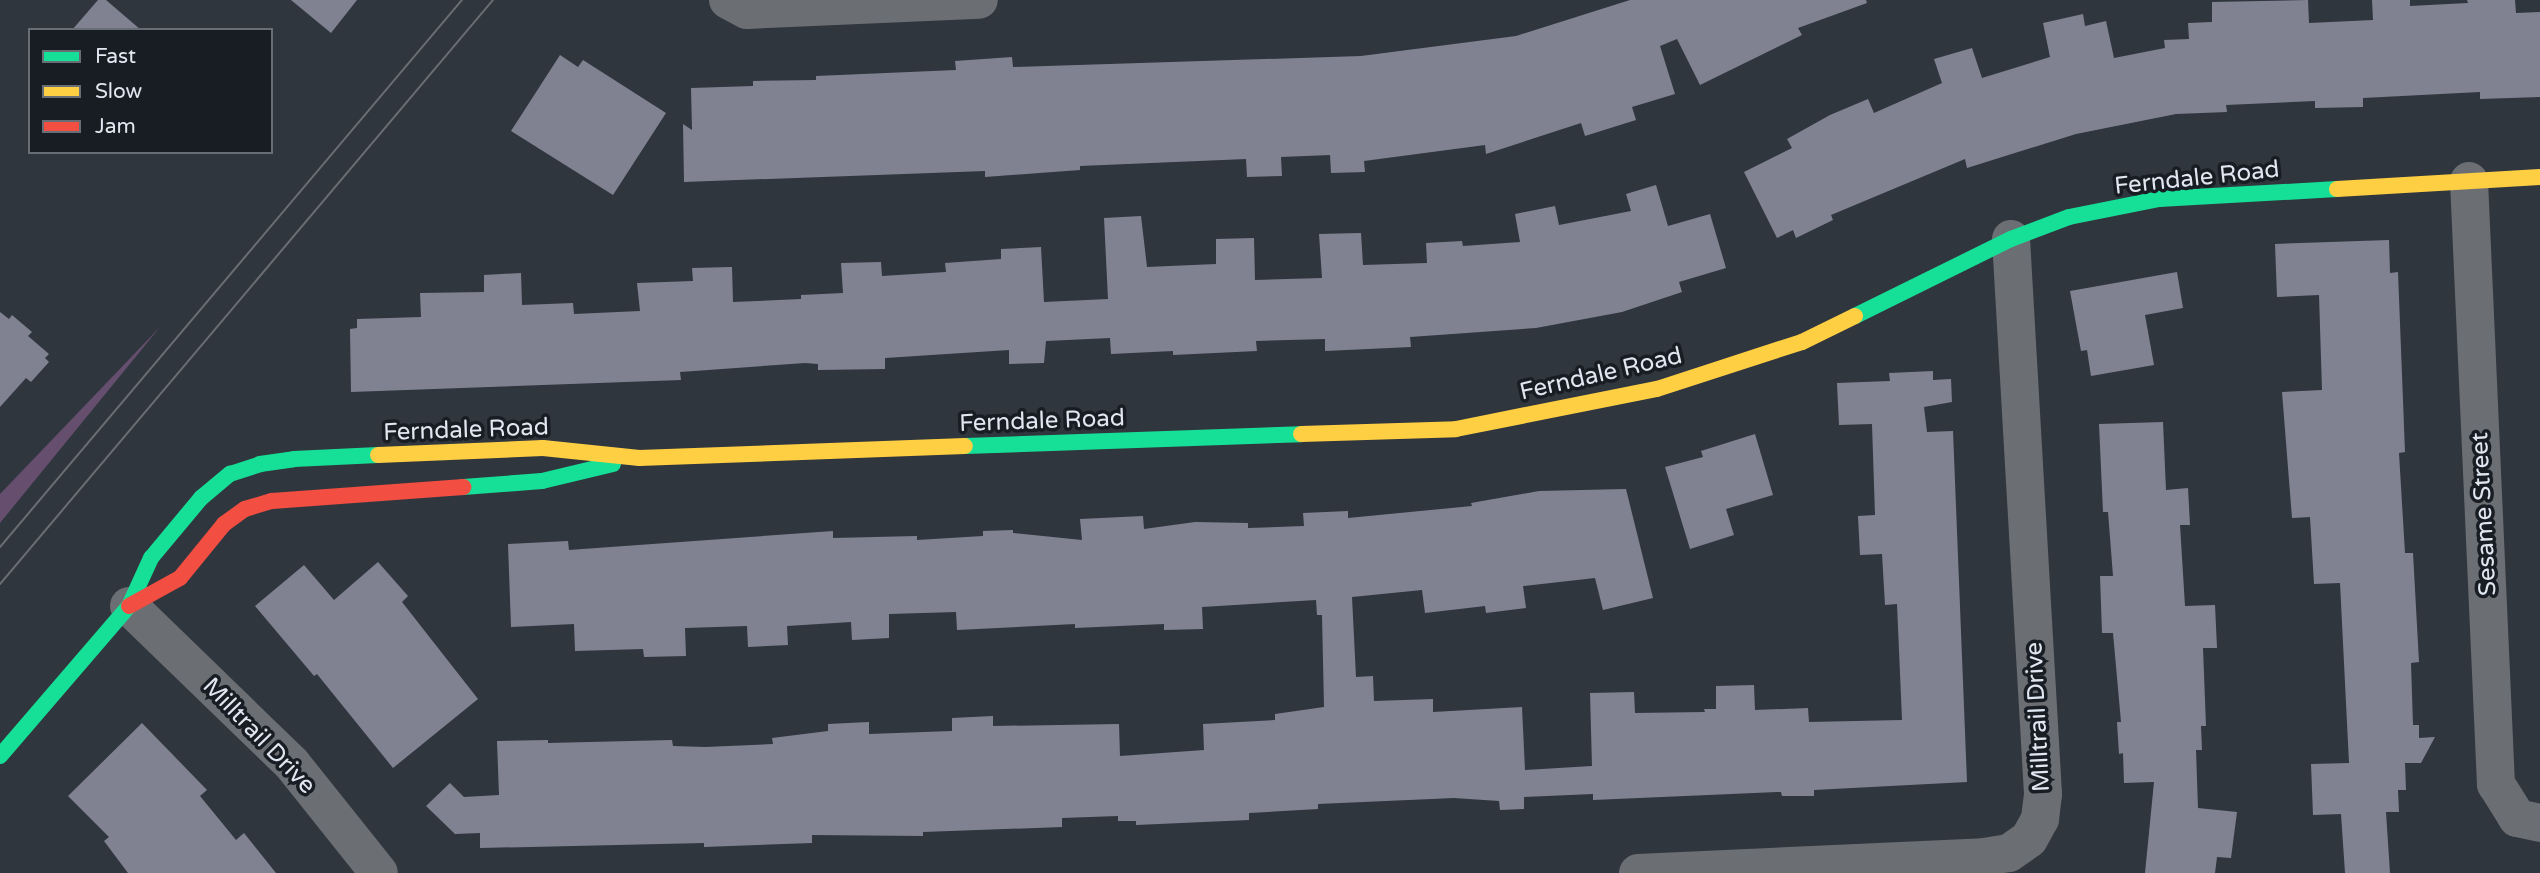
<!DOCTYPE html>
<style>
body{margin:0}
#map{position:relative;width:2540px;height:873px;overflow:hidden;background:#30363e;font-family:"Varela Round",sans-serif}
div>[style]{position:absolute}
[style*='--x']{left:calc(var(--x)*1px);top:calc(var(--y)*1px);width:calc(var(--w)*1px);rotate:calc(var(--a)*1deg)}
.green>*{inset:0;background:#654e6e}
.building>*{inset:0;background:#808292}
.street>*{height:38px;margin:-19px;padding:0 19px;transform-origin:19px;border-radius:19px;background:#6b6e72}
.fast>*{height:16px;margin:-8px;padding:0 8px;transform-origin:8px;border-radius:8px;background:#16e098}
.slow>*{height:16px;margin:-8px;padding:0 8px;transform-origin:8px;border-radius:8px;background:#ffcf43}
.jam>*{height:16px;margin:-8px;padding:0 8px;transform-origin:8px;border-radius:8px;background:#f24e42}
.tram>*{height:2px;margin:-1px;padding:0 1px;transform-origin:1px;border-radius:1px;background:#6a6d74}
span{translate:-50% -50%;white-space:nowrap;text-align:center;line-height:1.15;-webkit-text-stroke:7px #181d24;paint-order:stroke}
.street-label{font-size:24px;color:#e0e7f1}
.legend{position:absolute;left:28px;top:28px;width:245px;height:126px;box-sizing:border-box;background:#181d24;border:2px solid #686e76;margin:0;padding:9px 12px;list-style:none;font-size:21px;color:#e0e7f1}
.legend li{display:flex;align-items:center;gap:14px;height:35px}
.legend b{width:35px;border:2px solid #686e76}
</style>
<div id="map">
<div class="green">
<div style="clip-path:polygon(160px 327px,0 523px,0 494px)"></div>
</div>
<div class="building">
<div style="clip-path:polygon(98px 0,106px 0,141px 30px,72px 30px)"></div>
<div style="clip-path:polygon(291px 0,357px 0,331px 33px)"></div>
<div style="clip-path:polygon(1630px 0,1866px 0,1867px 3px,1798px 28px,1802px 35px,1700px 85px,1677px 39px,1660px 46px,1675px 94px,1632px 107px,1636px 120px,1585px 136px,1581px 123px,1486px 154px,1485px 145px,1364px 161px,1365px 172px,1331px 173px,1330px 155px,1281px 157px,1282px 176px,1247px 177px,1246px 159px,1080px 166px,1080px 170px,985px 177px,985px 171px,684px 182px,683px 124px,692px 130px,691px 88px,753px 86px,753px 81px,816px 80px,816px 76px,956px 70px,955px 61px,1012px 57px,1013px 67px,1361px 56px,1516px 36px)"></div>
<div style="clip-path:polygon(2308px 0,2309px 23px,2373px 20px,2372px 0,2410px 0,2410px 6px,2468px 3px,2467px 0,2515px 0,2516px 13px,2540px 12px,2540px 97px,2480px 99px,2480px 92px,2363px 98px,2363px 107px,2315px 108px,2315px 101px,2226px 105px,2227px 112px,2176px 114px,2076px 134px,1967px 168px,1965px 159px,1831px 215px,1833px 220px,1796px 238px,1793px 230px,1777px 238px,1744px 172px,1792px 148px,1787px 139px,1830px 115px,1868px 99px,1874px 113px,1942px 83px,1934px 59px,1972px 48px,1982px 78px,2050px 57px,2043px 23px,2083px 14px,2085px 26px,2106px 21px,2114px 58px,2165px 48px,2164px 40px,2189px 39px,2188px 23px,2212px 22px,2212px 2px)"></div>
<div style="clip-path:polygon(560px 55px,578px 67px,583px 60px,666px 113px,613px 195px,511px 131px)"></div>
<div style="clip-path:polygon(1656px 185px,1668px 226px,1710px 214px,1726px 268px,1679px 282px,1682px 292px,1622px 312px,1536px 328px,1410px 337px,1411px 347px,1325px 351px,1325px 339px,1256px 341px,1257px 351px,1173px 355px,1173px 351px,1111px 354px,1110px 338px,1046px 341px,1044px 363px,1009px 364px,1009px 350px,885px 358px,885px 369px,818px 370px,818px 364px,805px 363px,680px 372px,681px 380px,351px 392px,350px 329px,357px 328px,357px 319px,421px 317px,420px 293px,484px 292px,484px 275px,521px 273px,522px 305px,573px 303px,574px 314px,640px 311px,637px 283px,693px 281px,692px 268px,732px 267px,733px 302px,801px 299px,801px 295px,843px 293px,841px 263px,881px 262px,882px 276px,946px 272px,945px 263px,1001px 259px,1001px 249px,1041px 247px,1044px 302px,1108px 299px,1104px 218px,1141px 216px,1147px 267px,1216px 264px,1216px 239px,1254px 238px,1255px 280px,1322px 278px,1319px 234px,1361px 233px,1363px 265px,1427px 263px,1426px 243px,1462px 241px,1463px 246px,1520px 242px,1515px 214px,1555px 206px,1559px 225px,1631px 211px,1626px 194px)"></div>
<div style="clip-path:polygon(2389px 240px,2390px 273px,2398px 272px,2405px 452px,2399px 453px,2405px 553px,2413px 553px,2419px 662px,2411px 663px,2413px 725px,2419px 725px,2419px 738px,2435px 737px,2421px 763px,2405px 763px,2406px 790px,2398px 790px,2399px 812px,2386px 812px,2390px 873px,2345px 873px,2341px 814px,2313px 815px,2311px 764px,2349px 763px,2340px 583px,2314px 584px,2310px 517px,2292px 518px,2282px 392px,2322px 390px,2319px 295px,2277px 297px,2275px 244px)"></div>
<div style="clip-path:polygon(2177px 272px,2183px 308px,2145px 315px,2154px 365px,2091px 376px,2087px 350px,2081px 351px,2070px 291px)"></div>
<div style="clip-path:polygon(0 312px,9px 319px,12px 315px,32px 332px,28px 336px,49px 354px,45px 358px,49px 362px,31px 382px,26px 378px,0 407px)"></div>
<div style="clip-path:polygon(1933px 371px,1933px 380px,1951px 379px,1952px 402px,1924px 407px,1927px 432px,1953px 431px,1967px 782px,1814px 790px,1814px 796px,1782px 796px,1781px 792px,1777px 792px,1593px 800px,1593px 794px,1524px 797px,1524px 809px,1500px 810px,1499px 801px,1454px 798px,1318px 804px,1318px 809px,1249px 813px,1249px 820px,1136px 825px,1136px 821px,1118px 821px,1118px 816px,1062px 818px,1062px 827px,923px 832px,923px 836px,812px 835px,812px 843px,704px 847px,704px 843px,480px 848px,480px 833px,455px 834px,426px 806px,450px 783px,464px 797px,499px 795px,497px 741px,548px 740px,548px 743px,672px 740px,673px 746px,705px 747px,773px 744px,772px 738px,828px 731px,828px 724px,869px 722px,869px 734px,952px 731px,952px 718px,993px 716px,993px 726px,1119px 724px,1120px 756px,1204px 750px,1203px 724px,1275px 720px,1275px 714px,1324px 707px,1322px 615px,1317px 615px,1316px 600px,1202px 607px,1203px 629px,1164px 630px,1164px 624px,1075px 628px,1075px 624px,957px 630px,956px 612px,889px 614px,889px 638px,852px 640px,851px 622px,787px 626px,788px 645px,748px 647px,747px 626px,685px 628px,686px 656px,644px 657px,643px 649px,575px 651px,574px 624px,511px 627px,508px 544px,568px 541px,569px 550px,833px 531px,833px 538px,917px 536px,917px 540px,983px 536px,983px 531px,1013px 530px,1013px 533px,1082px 540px,1080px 519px,1143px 516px,1144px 529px,1195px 522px,1248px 523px,1248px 528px,1304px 526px,1303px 513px,1348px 511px,1348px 518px,1472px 506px,1471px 503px,1539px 491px,1626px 489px,1653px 598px,1603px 610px,1595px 578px,1523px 586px,1526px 608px,1486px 613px,1485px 606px,1425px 613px,1422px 590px,1352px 597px,1356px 677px,1373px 676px,1374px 701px,1433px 699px,1433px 712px,1522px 707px,1525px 770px,1592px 766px,1590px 693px,1634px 692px,1635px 713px,1705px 712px,1704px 709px,1716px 709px,1716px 686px,1754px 685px,1755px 710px,1808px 708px,1809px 722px,1902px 720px,1897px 604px,1885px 605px,1882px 554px,1860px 555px,1858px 516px,1875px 515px,1872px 424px,1839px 425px,1837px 383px,1890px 381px,1889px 373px)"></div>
<div style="clip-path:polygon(2163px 422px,2166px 490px,2188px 488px,2190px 525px,2180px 525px,2185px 606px,2215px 605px,2217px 648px,2203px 648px,2206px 726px,2201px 726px,2202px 750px,2196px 750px,2198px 808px,2237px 812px,2231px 858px,2217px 857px,2215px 873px,2145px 873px,2154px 782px,2124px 783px,2123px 753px,2119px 754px,2117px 722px,2121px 722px,2113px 633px,2102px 633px,2100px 576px,2113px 576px,2108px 512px,2103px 512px,2099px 424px)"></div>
<div style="clip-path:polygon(1755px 434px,1773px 495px,1726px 509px,1734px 535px,1690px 549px,1665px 467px,1703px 457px,1701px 451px)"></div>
<div style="clip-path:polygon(378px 562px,408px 596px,402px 602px,478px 699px,393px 768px,317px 674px,314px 676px,255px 606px,304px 565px,334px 600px)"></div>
<div style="clip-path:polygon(142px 723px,207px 790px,200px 796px,236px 840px,244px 833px,276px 873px,128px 873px,104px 841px,109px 837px,68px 796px)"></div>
</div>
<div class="street">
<div style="--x:728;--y:0;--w:21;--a:28"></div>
<div style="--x:747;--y:10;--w:232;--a:-2.5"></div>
<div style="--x:2469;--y:181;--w:604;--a:87.44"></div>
<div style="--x:2496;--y:784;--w:40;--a:58"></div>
<div style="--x:2517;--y:818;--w:24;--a:12"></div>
<div style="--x:129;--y:606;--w:227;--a:44.1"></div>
<div style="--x:292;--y:764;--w:139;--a:51.4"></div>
<div style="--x:1638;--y:873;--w:346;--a:-2.6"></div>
<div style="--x:1984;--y:857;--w:25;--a:-9"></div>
<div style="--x:2009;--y:853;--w:24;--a:-35"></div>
<div style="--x:2029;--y:839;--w:23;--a:-61"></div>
<div style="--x:2040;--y:819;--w:25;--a:-83"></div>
<div style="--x:2043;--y:794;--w:556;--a:-93.3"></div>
</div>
<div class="fast">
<div style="--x:1855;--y:316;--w:174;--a:-26.3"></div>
<div style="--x:2011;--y:239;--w:62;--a:-20.8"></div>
<div style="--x:2069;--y:217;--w:92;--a:-11.3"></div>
<div style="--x:2159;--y:199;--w:178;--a:-3.2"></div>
<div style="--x:965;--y:446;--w:336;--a:-2"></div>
<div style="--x:463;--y:487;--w:79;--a:-4.3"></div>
<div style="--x:542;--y:481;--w:73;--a:-13.5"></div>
<div style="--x:0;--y:756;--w:198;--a:-49.3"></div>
<div style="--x:129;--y:606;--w:53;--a:-65.4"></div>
<div style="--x:151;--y:558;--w:78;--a:-50.2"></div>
<div style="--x:201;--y:498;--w:38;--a:-40"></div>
<div style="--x:230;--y:474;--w:32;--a:-18"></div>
<div style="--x:260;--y:464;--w:34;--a:-8"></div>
<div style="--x:294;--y:459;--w:84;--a:-2.7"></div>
</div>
<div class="slow">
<div style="--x:2337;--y:189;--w:203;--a:-3.4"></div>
<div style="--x:1301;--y:434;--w:155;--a:-1.8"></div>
<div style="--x:1456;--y:429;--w:205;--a:-11.3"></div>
<div style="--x:1657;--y:389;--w:152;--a:-18"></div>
<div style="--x:1802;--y:342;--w:59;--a:-26.1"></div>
<div style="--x:378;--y:455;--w:165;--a:-2.4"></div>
<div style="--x:543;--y:448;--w:97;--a:5.9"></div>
<div style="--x:639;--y:458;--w:326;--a:-2.1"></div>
</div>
<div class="jam">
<div style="--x:129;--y:606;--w:58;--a:-28.8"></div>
<div style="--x:180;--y:578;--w:70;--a:-50.8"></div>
<div style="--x:224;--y:524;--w:26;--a:-36"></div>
<div style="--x:245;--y:509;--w:28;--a:-17"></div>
<div style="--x:272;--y:501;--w:192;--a:-4.2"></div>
</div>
<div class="tram">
<div style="--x:0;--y:547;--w:716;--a:-49.82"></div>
<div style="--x:0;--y:584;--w:764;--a:-49.83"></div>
</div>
<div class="street-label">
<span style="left:2197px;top:178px;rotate:-6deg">Ferndale Road</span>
<span style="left:1601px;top:374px;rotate:-13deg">Ferndale Road</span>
<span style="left:1042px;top:421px;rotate:-2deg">Ferndale Road</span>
<span style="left:466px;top:430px;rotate:-2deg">Ferndale Road</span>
<span style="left:2484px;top:514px;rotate:-93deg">Sesame Street</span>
<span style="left:2038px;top:717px;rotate:-93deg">Milltrail Drive</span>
<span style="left:259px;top:736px;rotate:46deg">Milltrail Drive</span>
</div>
<ul class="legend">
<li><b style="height:9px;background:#16e098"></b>Fast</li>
<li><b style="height:9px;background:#ffcf43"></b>Slow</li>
<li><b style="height:9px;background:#f24e42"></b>Jam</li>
</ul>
</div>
